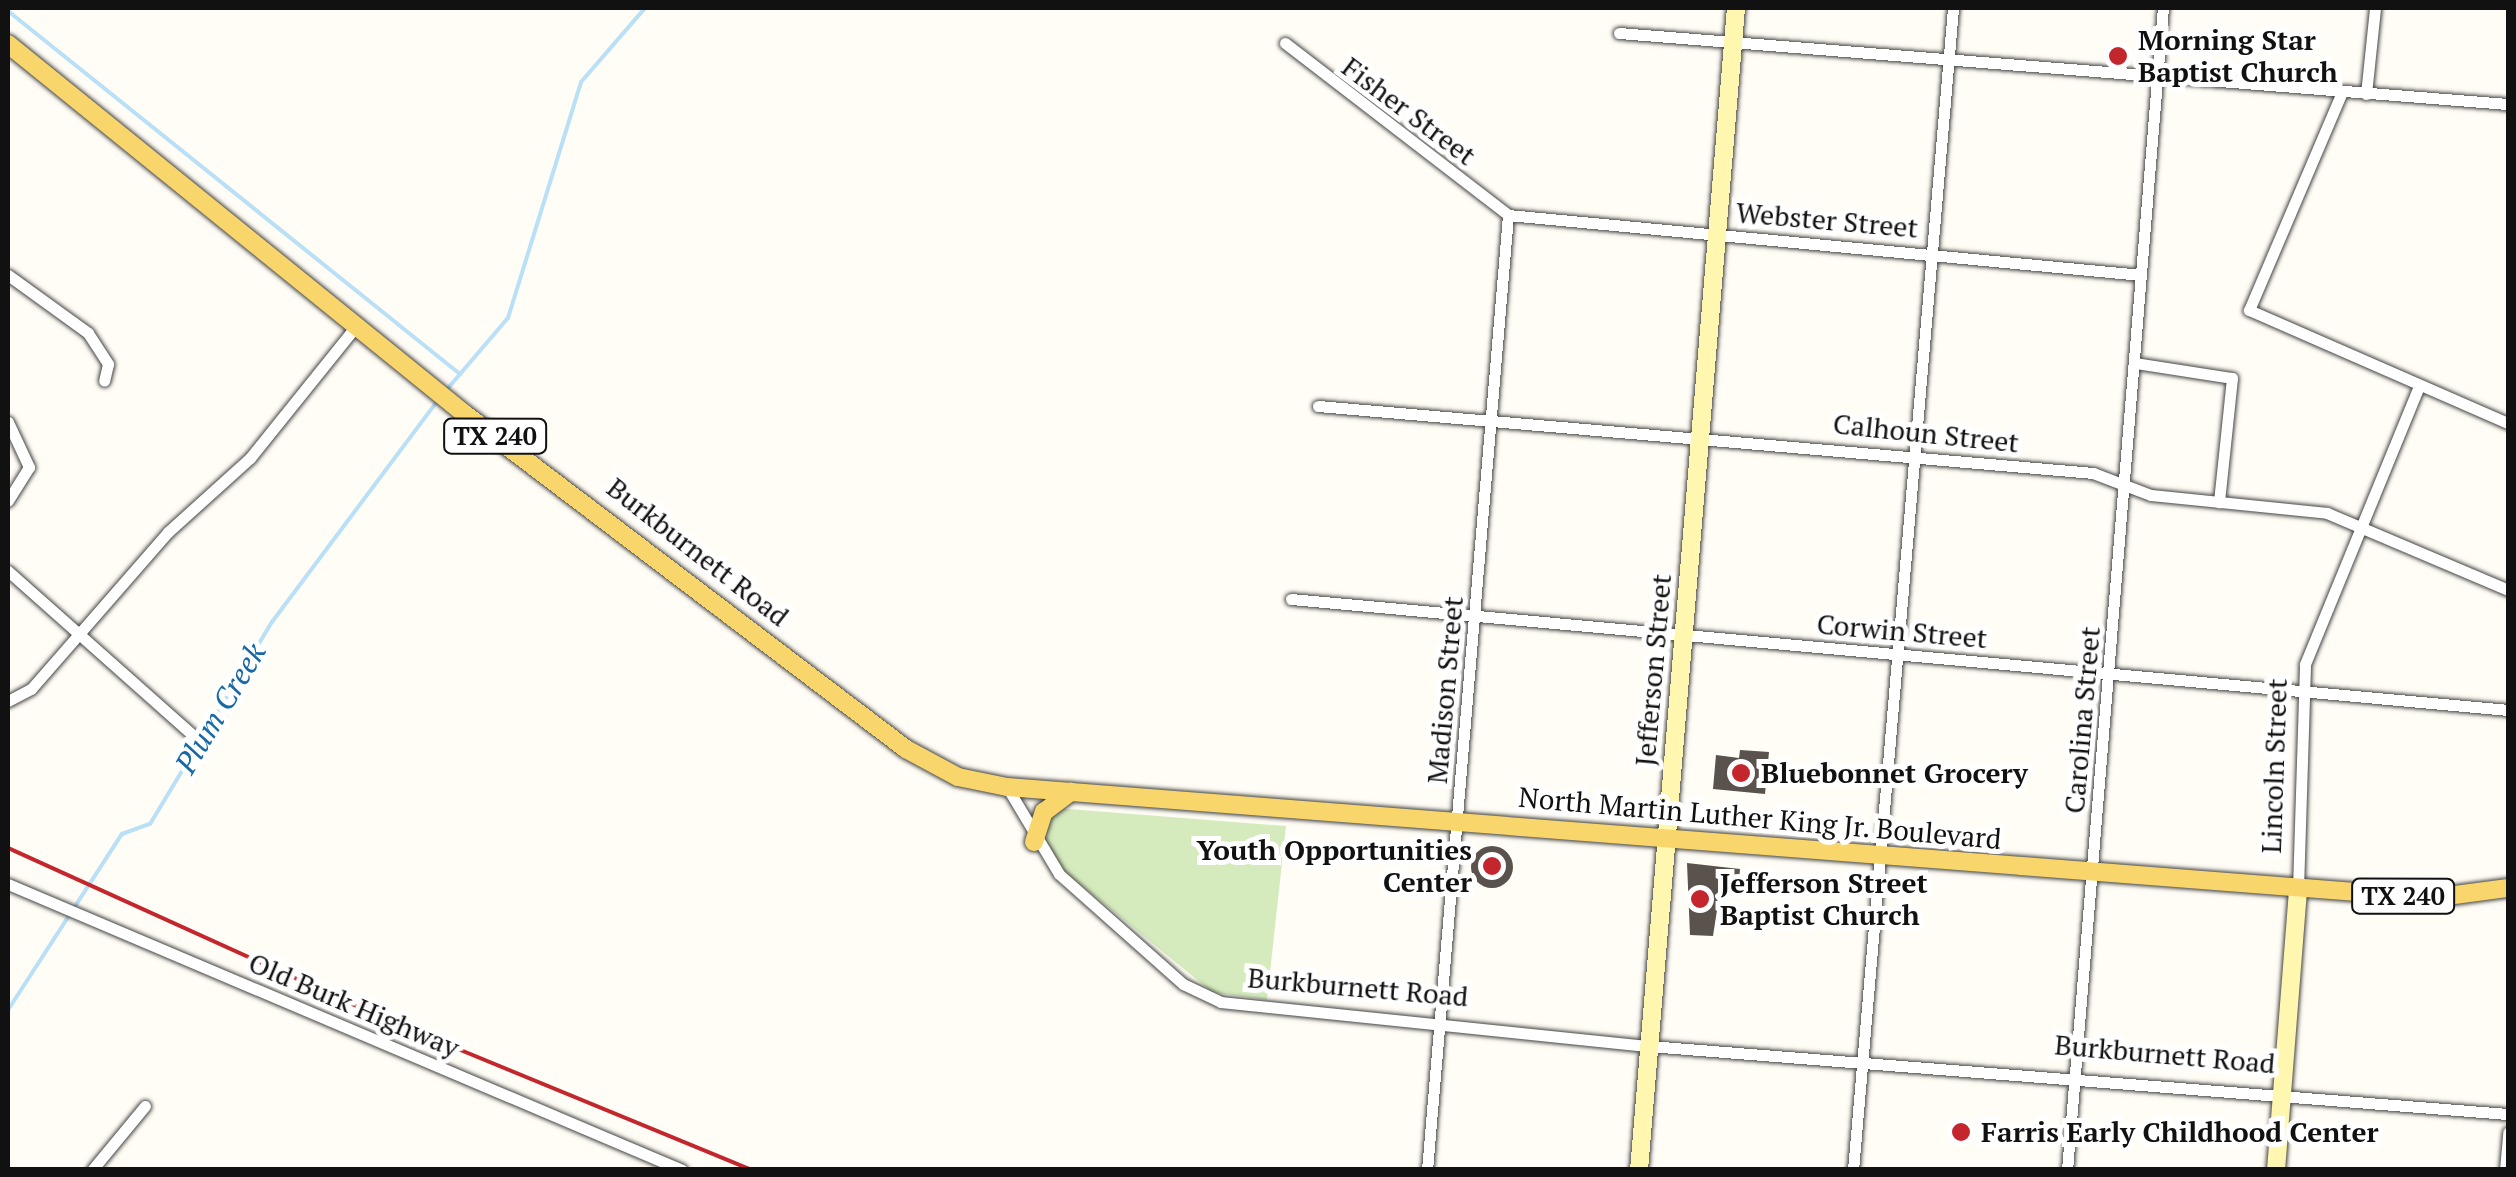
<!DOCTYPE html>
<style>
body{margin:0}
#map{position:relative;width:2516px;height:1177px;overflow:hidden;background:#fffdf5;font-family:"PT Serif",serif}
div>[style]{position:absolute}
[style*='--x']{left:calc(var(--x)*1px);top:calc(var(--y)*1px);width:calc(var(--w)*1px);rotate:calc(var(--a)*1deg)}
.green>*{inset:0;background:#d5ebbd}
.stream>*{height:4px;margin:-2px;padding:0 2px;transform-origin:2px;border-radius:2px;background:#b9e0f7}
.building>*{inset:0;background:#5a524d}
.round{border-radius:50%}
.roads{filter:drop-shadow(0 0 2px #444) drop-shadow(0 0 2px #444)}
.street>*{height:11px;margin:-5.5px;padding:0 5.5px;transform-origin:5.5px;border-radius:5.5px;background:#fff}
.secondary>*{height:18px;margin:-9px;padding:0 9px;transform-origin:9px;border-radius:9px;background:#fff6b0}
.primary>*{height:18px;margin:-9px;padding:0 9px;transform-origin:9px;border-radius:9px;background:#f9d66b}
.rail>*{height:4px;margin:-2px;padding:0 2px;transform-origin:2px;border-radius:2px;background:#c4262e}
.dots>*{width:28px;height:28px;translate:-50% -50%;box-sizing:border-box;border:5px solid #fff;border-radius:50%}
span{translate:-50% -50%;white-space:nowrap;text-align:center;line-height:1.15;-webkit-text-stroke:10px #fff;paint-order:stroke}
.shield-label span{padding:2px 8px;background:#fff;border:2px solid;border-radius:8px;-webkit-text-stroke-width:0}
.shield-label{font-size:25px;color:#111;font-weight:700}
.poi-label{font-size:28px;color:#111;font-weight:700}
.left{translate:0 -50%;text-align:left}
.right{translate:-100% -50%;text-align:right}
.street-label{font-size:28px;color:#111}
.water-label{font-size:30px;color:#1768a6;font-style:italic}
.frame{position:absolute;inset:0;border:10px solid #111;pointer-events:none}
</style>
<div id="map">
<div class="green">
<div style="clip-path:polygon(1056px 808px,1286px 826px,1267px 1000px,1212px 992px,1052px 861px,1040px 837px)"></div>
</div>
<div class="stream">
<div style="--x:8;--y:11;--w:580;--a:38.77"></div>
<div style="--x:449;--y:387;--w:91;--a:-49.5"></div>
<div style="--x:508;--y:318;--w:247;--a:-72.8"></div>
<div style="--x:581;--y:82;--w:98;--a:-49.1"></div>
<div style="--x:8;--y:1010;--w:210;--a:-57.1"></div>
<div style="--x:122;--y:834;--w:30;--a:-20"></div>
<div style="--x:150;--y:824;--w:236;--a:-58.9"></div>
<div style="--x:272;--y:622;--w:274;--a:-53.2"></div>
</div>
<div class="building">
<div style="clip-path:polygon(1740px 750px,1769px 752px,1765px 794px,1713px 789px,1716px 755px,1739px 758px)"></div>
<div class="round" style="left:1471px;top:846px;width:42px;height:42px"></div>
<div style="clip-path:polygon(1687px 863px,1740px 869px,1738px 892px,1720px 891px,1713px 936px,1690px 935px)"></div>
</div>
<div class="roads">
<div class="street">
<div style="--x:1619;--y:33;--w:892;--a:4.57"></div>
<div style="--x:1285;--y:43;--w:282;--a:37.6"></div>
<div style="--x:2342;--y:92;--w:237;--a:113.1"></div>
<div style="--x:2249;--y:310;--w:283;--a:23.6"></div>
<div style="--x:2366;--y:94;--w:86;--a:-84"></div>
<div style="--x:1508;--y:215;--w:636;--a:5.41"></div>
<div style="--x:8;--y:275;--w:99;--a:35.9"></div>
<div style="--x:88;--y:333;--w:37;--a:57"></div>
<div style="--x:108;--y:364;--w:17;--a:103"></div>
<div style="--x:2135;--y:363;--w:98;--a:8.8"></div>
<div style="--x:2232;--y:378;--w:125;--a:96"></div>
<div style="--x:1318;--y:406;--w:778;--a:4.94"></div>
<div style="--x:2093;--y:473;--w:62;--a:20.8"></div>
<div style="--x:2151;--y:495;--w:177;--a:5.8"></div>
<div style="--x:2327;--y:513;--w:197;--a:23"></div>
<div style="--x:8;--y:422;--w:50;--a:65"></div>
<div style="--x:29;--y:467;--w:40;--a:122"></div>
<div style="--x:8;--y:571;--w:249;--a:41.6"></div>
<div style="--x:1291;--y:599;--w:1222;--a:5.21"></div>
<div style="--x:8;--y:701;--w:26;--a:-28"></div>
<div style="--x:31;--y:689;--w:208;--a:-48.9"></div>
<div style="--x:168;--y:532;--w:110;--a:-42.1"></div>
<div style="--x:250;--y:458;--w:169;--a:-51.2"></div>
<div style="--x:1007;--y:787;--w:101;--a:59.1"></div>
<div style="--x:1059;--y:874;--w:166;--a:41.6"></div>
<div style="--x:1183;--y:984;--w:42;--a:25.3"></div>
<div style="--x:1221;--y:1002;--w:430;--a:5.9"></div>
<div style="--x:1649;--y:1046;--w:862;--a:4.53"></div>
<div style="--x:8;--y:884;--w:732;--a:22.99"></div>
<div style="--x:2298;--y:889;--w:225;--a:-88.2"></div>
<div style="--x:2305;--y:664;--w:300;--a:-67.7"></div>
<div style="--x:92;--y:1170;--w:83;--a:-50.4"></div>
<div style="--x:1427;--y:1170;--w:958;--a:-85.15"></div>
<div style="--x:1853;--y:1170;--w:1166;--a:-85.08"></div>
<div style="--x:2067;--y:1170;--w:1166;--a:-85.28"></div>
<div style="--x:2505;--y:1170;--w:38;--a:-85"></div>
</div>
<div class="secondary">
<div style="--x:1639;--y:1170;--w:1166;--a:-85.23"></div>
<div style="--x:2276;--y:1170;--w:282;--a:-85.5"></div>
</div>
<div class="primary">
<div style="--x:8;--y:44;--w:589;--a:39.01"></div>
<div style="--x:466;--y:415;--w:552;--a:37.2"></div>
<div style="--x:906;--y:749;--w:59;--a:28.3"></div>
<div style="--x:958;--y:777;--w:50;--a:11.5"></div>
<div style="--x:1007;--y:787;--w:1429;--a:4.45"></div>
<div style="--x:2432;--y:898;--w:77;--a:-7.5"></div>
<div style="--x:1034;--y:842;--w:32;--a:-72"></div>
<div style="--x:1044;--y:812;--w:34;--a:-37"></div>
</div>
</div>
<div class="rail">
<div style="--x:8;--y:848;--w:406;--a:24.4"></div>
<div style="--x:378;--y:1016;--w:404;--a:22.4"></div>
</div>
<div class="dots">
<div style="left:2118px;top:56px;background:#c4262e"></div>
<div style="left:1741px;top:773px;background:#c4262e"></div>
<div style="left:1492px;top:866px;background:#c4262e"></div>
<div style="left:1700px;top:899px;background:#c4262e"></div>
<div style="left:1961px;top:1132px;background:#c4262e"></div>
</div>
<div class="shield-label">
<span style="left:495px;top:436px">TX 240</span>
<span style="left:2403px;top:896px">TX 240</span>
</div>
<div class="poi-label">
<span class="left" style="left:2138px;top:56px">Morning Star<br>Baptist Church</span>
<span class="left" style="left:1761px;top:773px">Bluebonnet Grocery</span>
<span class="right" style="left:1472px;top:866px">Youth Opportunities<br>Center</span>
<span class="left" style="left:1720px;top:899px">Jefferson Street<br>Baptist Church</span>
<span class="left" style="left:1981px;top:1132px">Farris Early Childhood Center</span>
</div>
<div class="street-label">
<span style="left:1409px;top:111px;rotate:37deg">Fisher Street</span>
<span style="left:1827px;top:220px;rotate:5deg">Webster Street</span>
<span style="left:1926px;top:433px;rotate:6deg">Calhoun Street</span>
<span style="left:698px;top:552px;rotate:38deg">Burkburnett Road</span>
<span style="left:1902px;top:631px;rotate:5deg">Corwin Street</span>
<span style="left:1653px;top:670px;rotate:-85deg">Jefferson Street</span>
<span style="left:1445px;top:690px;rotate:-85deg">Madison Street</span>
<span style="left:2082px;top:720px;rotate:-85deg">Carolina Street</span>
<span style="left:2274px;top:766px;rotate:-88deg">Lincoln Street</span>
<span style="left:1760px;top:818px;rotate:5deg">North Martin Luther King Jr. Boulevard</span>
<span style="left:1358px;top:987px;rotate:5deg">Burkburnett Road</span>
<span style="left:354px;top:1005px;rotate:23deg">Old Burk Highway</span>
<span style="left:2165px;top:1054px;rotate:5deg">Burkburnett Road</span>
</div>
<div class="water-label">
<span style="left:220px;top:708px;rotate:-59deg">Plum Creek</span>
</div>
<div class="frame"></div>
</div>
